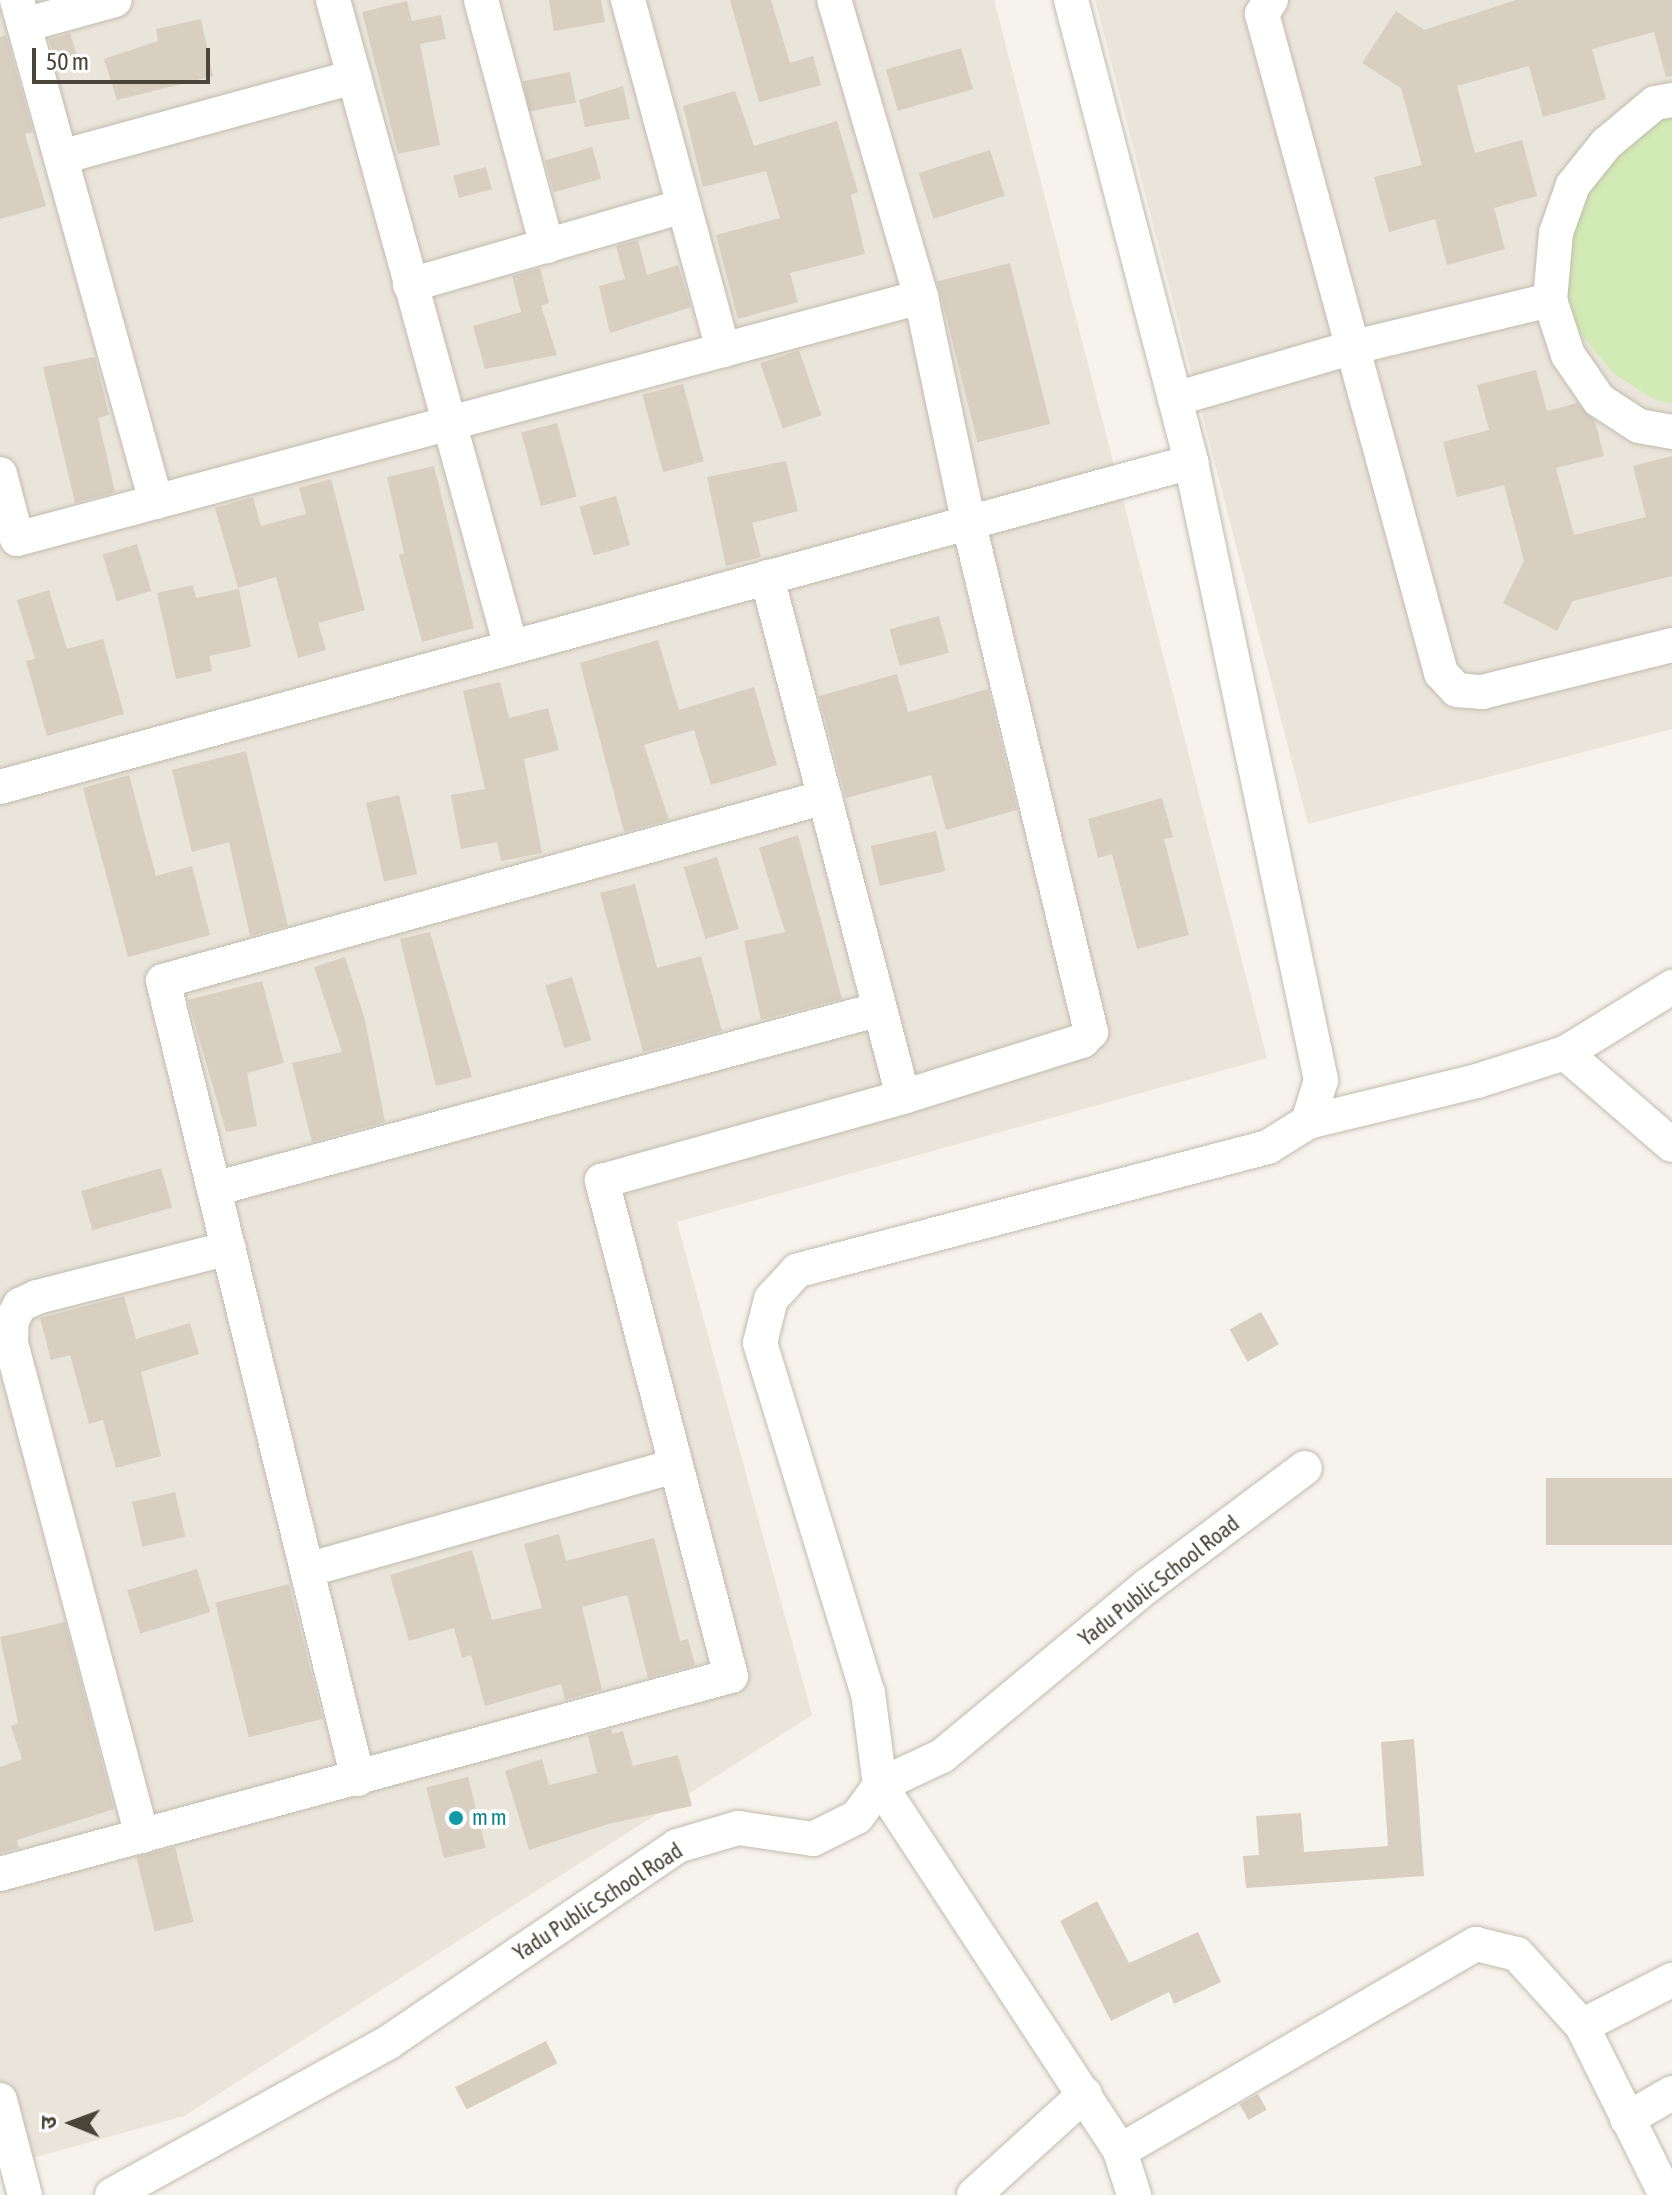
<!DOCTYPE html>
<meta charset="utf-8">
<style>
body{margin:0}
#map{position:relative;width:1672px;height:2195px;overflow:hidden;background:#f6f3ec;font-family:"Asap Condensed","Noto Sans Devanagari",sans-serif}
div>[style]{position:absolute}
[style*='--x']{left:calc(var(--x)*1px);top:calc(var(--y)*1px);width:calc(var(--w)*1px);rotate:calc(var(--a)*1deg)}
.residential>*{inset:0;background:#eae5da}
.green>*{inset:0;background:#d2eab5}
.building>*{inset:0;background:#d8cfc1;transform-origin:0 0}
.roads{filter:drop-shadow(0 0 2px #c2bbae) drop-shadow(0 0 2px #c2bbae)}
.minor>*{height:34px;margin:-17px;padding:0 17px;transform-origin:17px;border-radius:17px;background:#fff}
.dots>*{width:22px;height:22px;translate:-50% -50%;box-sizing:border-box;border:4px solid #fff;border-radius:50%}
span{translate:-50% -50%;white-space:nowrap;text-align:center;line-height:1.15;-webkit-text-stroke:8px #fff;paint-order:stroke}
.street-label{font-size:22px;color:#4b4439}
.culture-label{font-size:22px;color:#0d838f}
.left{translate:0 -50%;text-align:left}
.north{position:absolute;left:32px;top:2083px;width:80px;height:80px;-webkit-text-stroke:6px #fff;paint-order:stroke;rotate:271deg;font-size:22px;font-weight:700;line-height:32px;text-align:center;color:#4b4439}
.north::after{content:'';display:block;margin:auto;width:28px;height:36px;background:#4b4439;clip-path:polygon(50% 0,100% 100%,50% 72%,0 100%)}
.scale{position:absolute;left:32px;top:48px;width:178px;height:36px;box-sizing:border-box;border:4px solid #4b4439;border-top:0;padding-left:10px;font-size:24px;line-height:28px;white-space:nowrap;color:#4b4439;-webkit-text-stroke:6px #fff;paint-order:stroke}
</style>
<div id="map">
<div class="residential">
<div style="clip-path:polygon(0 0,994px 0,1267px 1058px,677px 1222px,812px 1715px,184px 2116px,0 2167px)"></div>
<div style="clip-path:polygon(1095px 0,1672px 0,1672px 729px,1308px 824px)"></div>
</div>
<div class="green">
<div style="clip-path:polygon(1672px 108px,1672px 404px,1652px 398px,1613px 373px,1581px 334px,1563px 287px,1575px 188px)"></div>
</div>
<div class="building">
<div style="clip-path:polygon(549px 0,601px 0,605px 22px,554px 31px)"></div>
<div style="clip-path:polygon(730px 0,771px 0,790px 63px,813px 56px,821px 85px,759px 102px)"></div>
<div style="clip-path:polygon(1516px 0,1672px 0,1672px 76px,1666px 77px,1654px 32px,1592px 49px,1606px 99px,1543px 117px,1529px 66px,1457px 86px,1475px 153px,1522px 140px,1537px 196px,1494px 208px,1505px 249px,1447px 265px,1435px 219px,1389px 232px,1374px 177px,1422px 165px,1401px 88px,1362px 63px,1396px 11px,1424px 30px)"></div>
<div style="clip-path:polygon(407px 1px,412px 21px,441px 15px,446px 39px,420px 44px,440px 145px,398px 154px,362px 12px)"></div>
<div style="clip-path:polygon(201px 19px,213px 76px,117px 100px,104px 59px,158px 41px,156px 29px)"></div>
<div style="left:70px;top:33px;width:31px;height:22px;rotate:73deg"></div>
<div style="clip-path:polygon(6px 35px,33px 132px,25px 134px,46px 206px,0 219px,0 37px)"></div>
<div style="left:961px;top:48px;width:43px;height:78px;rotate:74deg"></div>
<div style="left:570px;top:72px;width:31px;height:48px;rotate:79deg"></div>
<div style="clip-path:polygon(623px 86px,630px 119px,585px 127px,579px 100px)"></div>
<div style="clip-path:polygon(735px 91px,754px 146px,837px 121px,858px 192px,851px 195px,865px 254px,790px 273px,798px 302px,738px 319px,716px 235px,780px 218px,766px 171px,703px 187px,683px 106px)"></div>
<div style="left:592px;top:147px;width:33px;height:49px;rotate:74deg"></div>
<div style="left:990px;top:150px;width:48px;height:75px;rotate:72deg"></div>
<div style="left:486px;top:167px;width:23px;height:34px;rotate:75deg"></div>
<div style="clip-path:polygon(638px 240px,647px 275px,678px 265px,691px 307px,610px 333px,599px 286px,625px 279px,616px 246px)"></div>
<div style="left:1010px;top:263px;width:166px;height:75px;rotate:76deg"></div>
<div style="clip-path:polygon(540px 268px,549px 303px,541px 306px,557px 355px,485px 369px,473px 326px,521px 312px,512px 276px)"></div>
<div style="left:799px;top:350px;width:69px;height:41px;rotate:71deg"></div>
<div style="clip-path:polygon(95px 357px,109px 415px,98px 418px,115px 492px,75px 503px,43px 367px)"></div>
<div style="clip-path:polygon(1536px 370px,1547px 411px,1577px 403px,1595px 421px,1604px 456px,1556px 468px,1574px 535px,1646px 517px,1633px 466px,1672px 456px,1672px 576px,1573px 601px,1557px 631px,1503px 603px,1524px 561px,1504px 485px,1457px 497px,1443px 442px,1489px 430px,1477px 385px)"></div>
<div style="left:683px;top:384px;width:80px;height:42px;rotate:75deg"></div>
<div style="left:557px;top:423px;width:76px;height:37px;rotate:75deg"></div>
<div style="clip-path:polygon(786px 461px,798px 511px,752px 523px,761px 557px,726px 566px,707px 477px)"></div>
<div style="clip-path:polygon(434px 466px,474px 628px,422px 642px,399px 555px,404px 553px,387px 477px)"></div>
<div style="clip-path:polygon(331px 479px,365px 610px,318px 623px,326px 650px,298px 658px,276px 577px,238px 588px,215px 508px,253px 497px,261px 526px,306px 514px,299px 488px)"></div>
<div style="left:616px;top:496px;width:51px;height:38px;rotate:74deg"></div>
<div style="left:137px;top:544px;width:49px;height:36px;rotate:73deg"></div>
<div style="clip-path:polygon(193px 585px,196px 598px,239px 589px,251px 647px,209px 656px,212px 671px,176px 679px,157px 593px)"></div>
<div style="clip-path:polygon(49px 590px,67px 649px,103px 639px,124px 714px,47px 736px,26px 661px,35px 659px,17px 600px)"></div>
<div style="left:939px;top:616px;width:38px;height:51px;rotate:75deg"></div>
<div style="clip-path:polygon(658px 640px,679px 710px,754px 687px,777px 765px,711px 785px,694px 730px,644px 745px,669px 820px,624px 832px,580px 663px)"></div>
<div style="clip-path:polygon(897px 674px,908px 712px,988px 689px,1017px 810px,946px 830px,931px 775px,846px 798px,819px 696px)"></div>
<div style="clip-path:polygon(500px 682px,509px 718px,548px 708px,559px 750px,524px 759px,542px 853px,501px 861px,497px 842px,461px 849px,451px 795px,485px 789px,463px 691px)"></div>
<div style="clip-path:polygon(246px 751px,288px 926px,250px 936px,229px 842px,192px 852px,172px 770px)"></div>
<div style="clip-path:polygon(129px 775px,156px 876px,192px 866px,210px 935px,128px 957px,83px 788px)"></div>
<div style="left:399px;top:795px;width:81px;height:34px;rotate:77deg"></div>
<div style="clip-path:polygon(1162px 798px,1173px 837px,1164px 839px,1189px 935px,1137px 949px,1112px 854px,1098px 858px,1088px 819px)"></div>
<div style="left:936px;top:831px;width:41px;height:67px;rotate:77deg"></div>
<div style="clip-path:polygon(798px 835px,842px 999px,761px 1020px,744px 941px,785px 932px,759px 848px)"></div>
<div style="left:717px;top:857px;width:75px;height:35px;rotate:73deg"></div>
<div style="clip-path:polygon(635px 884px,657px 968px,701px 956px,722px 1031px,643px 1052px,600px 893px)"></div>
<div style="clip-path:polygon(430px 932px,472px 1077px,436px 1086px,400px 939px)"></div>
<div style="clip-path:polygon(345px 957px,365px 1020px,385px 1122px,312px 1142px,292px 1063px,342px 1052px,314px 967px)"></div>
<div style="left:572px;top:977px;width:66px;height:28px;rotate:73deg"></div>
<div style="clip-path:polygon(262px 981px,284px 1063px,247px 1073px,257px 1126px,226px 1132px,188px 1000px)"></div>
<div style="left:161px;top:1168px;width:41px;height:83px;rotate:74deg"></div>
<div style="clip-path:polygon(124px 1296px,136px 1339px,190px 1323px,199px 1354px,141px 1372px,161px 1456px,116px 1468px,103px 1420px,89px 1424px,70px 1355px,51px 1360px,40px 1318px)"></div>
<div style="left:1261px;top:1312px;width:37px;height:36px;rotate:61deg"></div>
<div style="left:1672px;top:1478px;width:67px;height:126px;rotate:90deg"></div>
<div style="left:175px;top:1492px;width:46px;height:44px;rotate:77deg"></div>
<div style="clip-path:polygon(559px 1534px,566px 1561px,654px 1538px,680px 1641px,688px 1639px,695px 1665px,648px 1678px,627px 1595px,582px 1607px,602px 1690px,565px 1700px,561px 1684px,485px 1706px,471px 1655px,462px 1658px,454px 1628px,409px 1641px,390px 1575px,472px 1550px,492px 1620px,542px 1608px,524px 1544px)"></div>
<div style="left:197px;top:1569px;width:45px;height:73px;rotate:73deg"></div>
<div style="left:289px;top:1584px;width:139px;height:76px;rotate:76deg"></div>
<div style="clip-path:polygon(65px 1622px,114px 1809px,17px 1840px,19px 1848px,0 1853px,0 1767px,22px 1759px,11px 1726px,18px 1723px,0 1637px)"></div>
<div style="clip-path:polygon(611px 1729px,612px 1734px,623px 1731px,633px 1766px,678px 1755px,692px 1806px,608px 1824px,529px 1850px,505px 1771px,542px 1759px,549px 1785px,597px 1773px,588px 1736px)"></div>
<div style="clip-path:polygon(1414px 1739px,1424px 1876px,1246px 1888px,1243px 1856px,1259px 1855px,1256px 1816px,1301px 1813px,1304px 1852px,1388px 1846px,1381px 1742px)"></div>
<div style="left:468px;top:1777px;width:73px;height:43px;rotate:76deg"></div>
<div style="left:175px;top:1847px;width:77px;height:40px;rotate:76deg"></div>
<div style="clip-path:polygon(1097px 1901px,1129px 1963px,1198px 1932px,1221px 1982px,1174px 2004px,1169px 1992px,1111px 2021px,1060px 1921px)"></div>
<div style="left:546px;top:2041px;width:25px;height:102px;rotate:63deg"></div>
<div style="left:1258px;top:2094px;width:18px;height:21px;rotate:61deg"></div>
</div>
<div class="roads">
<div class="minor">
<div style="--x:17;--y:0;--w:521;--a:74.52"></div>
<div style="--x:333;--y:0;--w:671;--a:74.62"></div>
<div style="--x:481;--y:0;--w:255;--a:75"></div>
<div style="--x:628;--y:0;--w:363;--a:74.8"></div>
<div style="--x:1071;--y:0;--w:477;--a:75.4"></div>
<div style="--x:1191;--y:462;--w:632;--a:78.12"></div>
<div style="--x:1321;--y:1080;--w:44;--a:107.2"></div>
<div style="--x:1308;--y:1122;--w:47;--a:148"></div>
<div style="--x:1268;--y:1147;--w:487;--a:165.3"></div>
<div style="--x:797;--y:1271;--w:38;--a:133"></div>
<div style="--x:771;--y:1299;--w:45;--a:104"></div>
<div style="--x:760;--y:1343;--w:366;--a:72.9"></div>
<div style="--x:868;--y:1693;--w:93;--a:82.6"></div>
<div style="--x:880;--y:1785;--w:438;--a:56.7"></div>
<div style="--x:1120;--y:2151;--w:46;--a:72.3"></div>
<div style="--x:1271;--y:0;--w:17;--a:123"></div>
<div style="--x:1262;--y:14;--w:683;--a:74.8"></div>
<div style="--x:1441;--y:673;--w:23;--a:47"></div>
<div style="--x:1457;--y:690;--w:25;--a:5"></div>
<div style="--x:1482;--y:692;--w:196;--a:-13.9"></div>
<div style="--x:24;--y:25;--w:94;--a:-15.4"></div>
<div style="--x:1672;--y:100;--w:17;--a:170"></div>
<div style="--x:1655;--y:103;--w:64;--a:140.1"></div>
<div style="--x:1606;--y:144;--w:53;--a:128.8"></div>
<div style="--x:1573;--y:185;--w:51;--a:109.5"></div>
<div style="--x:1556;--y:233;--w:67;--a:95.1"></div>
<div style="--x:1550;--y:300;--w:58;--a:71.9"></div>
<div style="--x:1568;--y:355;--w:55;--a:55.4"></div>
<div style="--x:1599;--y:400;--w:48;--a:33"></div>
<div style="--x:1639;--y:426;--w:34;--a:10"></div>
<div style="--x:61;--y:157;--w:304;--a:-15.3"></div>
<div style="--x:410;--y:285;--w:285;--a:-16.1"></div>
<div style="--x:1175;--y:399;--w:182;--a:-16.2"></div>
<div style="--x:1350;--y:348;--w:206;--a:-13.5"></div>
<div style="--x:0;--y:474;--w:67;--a:75.3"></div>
<div style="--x:17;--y:539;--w:936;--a:-14.99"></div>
<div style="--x:767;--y:577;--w:537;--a:75.34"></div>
<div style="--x:0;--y:787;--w:1235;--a:-15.26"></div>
<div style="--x:1565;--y:1053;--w:141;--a:40.7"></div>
<div style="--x:1308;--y:1122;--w:174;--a:-13.6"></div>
<div style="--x:1477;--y:1081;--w:92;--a:-17.7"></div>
<div style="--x:1565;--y:1053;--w:126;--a:-31.7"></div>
<div style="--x:214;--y:1189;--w:690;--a:-15.12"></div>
<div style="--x:307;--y:1570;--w:382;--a:-15.8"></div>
<div style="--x:358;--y:1779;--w:821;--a:-103.73"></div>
<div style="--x:163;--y:981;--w:687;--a:-15.53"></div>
<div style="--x:142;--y:1836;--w:510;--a:-104.88"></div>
<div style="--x:11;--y:1343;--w:23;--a:-88"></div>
<div style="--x:12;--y:1320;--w:17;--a:-62"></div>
<div style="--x:20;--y:1305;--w:19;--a:-25"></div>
<div style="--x:37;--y:1297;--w:198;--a:-14.3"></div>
<div style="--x:0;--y:1874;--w:757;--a:-15.16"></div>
<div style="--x:731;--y:1676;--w:512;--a:-104.61"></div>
<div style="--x:602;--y:1181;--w:313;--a:-15.6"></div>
<div style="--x:903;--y:1097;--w:188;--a:-17.4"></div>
<div style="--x:1082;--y:1041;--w:13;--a:-45"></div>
<div style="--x:1091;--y:1032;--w:527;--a:-103.51"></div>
<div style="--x:968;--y:520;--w:228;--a:-101.9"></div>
<div style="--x:921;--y:297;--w:309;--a:-106.3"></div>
<div style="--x:1582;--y:2026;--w:101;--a:-27.1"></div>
<div style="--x:0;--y:2100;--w:98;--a:75.3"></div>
<div style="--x:1627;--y:2119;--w:52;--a:-30"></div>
<div style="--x:1120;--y:2151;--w:412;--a:-30.2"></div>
<div style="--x:1476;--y:1944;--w:42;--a:13.7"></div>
<div style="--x:1517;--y:1954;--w:97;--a:47.9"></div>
<div style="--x:1582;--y:2026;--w:189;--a:63.6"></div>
<div style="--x:112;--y:2195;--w:316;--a:-28.9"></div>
<div style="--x:389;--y:2042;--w:348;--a:-34.2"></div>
<div style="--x:677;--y:1846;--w:64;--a:-16.4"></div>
<div style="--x:738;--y:1828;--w:76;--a:8.3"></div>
<div style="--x:813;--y:1839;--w:49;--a:-26.6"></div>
<div style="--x:857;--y:1817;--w:39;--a:-54"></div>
<div style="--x:880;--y:1785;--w:68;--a:-25.1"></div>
<div style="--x:942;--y:1756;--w:266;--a:-39.7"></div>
<div style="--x:1147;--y:1586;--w:197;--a:-36.8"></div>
<div style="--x:974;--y:2195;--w:150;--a:-42.3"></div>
</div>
</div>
<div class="dots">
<div style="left:456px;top:1818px;background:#0f9aa8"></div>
</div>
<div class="street-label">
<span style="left:1159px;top:1581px;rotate:-38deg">Yadu Public School Road</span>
<span style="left:598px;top:1902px;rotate:-33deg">Yadu Public School Road</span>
</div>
<div class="culture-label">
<span class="left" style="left:472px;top:1818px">m m</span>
</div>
<div class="north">उ</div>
<div class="scale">50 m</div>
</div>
